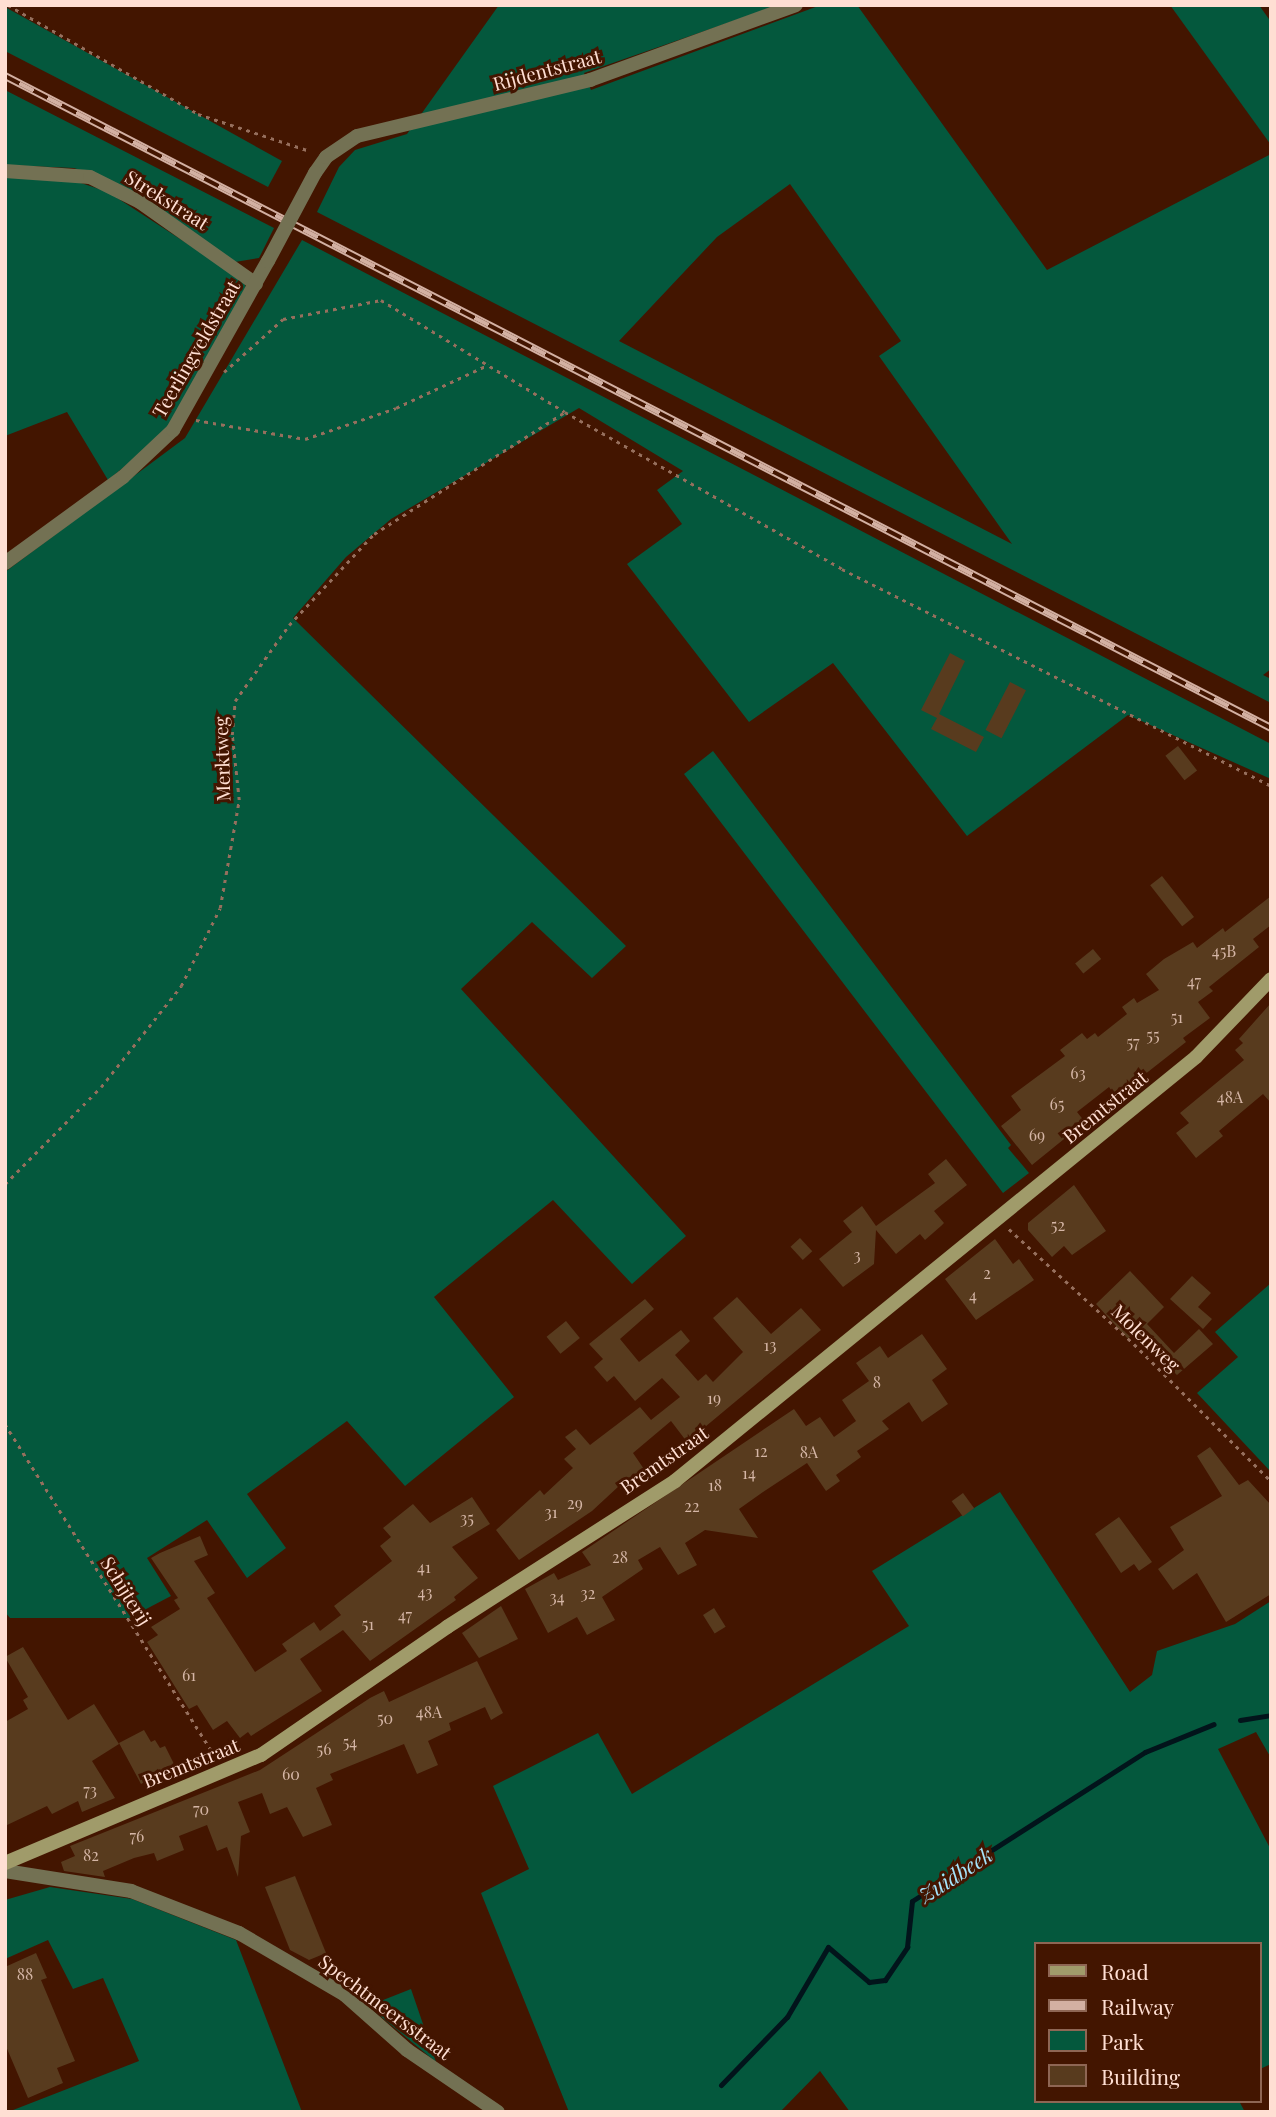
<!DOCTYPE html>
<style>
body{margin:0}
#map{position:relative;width:1276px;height:2117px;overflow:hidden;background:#431500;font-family:"Playfair Display",serif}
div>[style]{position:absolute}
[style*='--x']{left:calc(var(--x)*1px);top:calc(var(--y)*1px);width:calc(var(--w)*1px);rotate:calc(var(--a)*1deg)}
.green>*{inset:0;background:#04583d}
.stream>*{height:5px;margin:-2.5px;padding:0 2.5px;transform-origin:2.5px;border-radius:2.5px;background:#02141b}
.building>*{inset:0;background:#583b1e;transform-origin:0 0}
.path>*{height:2.5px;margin-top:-1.25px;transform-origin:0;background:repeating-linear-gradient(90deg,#966f5d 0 3.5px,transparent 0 8.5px)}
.street>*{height:14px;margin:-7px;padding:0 7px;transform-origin:7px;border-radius:7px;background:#737153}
.secondary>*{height:14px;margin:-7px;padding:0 7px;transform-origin:7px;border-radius:7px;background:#a09b6a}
.rail>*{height:8px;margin-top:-4px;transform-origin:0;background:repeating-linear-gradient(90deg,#431500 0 16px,#d3b0a2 0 32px);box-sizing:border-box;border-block:2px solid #d3b0a2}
.street-bridge>*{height:14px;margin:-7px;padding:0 7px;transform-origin:7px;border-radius:7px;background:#737153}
span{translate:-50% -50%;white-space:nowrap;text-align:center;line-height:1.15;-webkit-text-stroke:6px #431500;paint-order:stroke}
.number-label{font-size:16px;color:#d5b6a6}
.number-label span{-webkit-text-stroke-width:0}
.street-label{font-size:19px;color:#ffdfd3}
.water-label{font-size:21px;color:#a5e4fb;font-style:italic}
.frame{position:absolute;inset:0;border:7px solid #ffdfd3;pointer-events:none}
.legend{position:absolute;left:1034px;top:1942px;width:228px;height:161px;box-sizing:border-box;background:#431500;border:2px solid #8e6654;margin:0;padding:9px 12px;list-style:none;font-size:21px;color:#ffdfd3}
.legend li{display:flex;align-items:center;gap:14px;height:35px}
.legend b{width:35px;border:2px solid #8e6654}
</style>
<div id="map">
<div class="green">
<div style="clip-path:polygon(evenodd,499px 5px,779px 5px,584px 73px,591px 90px,821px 5px,857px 5px,1047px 270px,1271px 154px,1271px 669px,1263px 675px,1271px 679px,1271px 703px,317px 212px,339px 167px,355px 150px,407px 134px,499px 5px,790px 184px,901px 341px,879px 356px,1012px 544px,619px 341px,717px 237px,790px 184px)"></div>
<div style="clip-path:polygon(1170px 5px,1259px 5px,1271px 22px,1271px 145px)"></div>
<div style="clip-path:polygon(5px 7px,282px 161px,268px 187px,5px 51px)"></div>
<div style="clip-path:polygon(5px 90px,274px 228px,259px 258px,235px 262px,106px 179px,74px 168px,5px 165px)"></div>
<div style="clip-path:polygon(5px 176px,72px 180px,108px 192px,243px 280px,247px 290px,168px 431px,108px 480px,67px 412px,5px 436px)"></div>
<div style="clip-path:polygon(302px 240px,1271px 744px,1271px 779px,1128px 715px,967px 836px,833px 663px,749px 722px,627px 564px,682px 524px,657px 490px,683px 471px,579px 408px,391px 519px,346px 557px,293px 618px,626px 946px,592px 978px,532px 922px,461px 989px,686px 1236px,632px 1284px,553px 1200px,434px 1297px,514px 1397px,405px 1486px,347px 1421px,247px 1494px,286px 1548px,247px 1578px,207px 1520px,147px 1558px,171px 1596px,129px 1618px,10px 1618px,5px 1612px,5px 572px,185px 438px)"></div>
<div style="clip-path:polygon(713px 751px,1011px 1145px,1008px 1148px,1029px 1173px,1003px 1193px,684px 774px)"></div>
<div style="clip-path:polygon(1271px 1283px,1271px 1472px,1197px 1393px,1238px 1357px,1215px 1332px)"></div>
<div style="clip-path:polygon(1000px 1492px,1130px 1692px,1152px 1675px,1157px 1651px,1235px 1624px,1271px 1601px,1271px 1758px,1256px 1732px,1218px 1749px,1271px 1850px,1271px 2064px,1260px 2069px,1260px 1944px,1036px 1944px,1036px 2101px,1239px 2101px,1245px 2112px,850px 2112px,820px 2071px,780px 2112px,569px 2112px,481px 1893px,529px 1869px,493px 1786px,598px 1733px,632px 1794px,909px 1626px,872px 1571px)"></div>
<div style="clip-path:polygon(50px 1887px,132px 1899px,236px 1940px,302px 2112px,8px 2112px,139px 2061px,103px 1978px,73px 1989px,48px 1940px,5px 1959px,5px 1900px)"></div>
<div style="clip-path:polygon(411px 1989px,436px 2062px,368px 2006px)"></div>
</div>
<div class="stream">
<div style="--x:1240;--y:1720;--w:31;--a:-9"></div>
<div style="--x:721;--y:2085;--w:95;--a:-45.9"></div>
<div style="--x:787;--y:2017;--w:81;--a:-59.6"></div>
<div style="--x:828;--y:1947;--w:54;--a:40.5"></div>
<div style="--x:869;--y:1982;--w:16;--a:-7"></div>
<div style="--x:885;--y:1980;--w:40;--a:-56"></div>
<div style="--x:907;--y:1947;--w:46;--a:-83.8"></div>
<div style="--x:912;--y:1901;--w:277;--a:-32.6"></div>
<div style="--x:1145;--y:1752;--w:74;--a:-22.1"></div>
</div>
<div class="building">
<div style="clip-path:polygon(950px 653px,965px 661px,939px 714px,984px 737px,976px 752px,931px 729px,937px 718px,921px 710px)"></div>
<div style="left:1010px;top:682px;width:18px;height:54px;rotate:27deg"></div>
<div style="left:1178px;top:746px;width:31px;height:16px;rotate:52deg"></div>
<div style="left:1162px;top:876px;width:52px;height:15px;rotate:52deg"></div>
<div style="clip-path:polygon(1271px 896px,1271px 925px,1253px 939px,1259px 947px,1209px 987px,1213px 991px,1198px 1002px,1210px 1018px,1183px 1038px,1186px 1042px,1116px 1097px,1109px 1087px,1077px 1112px,1085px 1122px,1032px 1165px,1001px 1126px,1021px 1110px,1011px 1096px,1065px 1056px,1060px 1050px,1082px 1033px,1087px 1039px,1095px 1033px,1098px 1037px,1127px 1014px,1122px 1007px,1134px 998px,1137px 1003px,1159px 990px,1146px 974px,1164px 959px,1193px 942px,1197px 948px,1223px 928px,1225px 932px)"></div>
<div style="left:1093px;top:949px;width:13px;height:23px;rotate:51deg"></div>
<div style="clip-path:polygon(1271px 1003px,1271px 1103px,1263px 1094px,1219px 1131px,1223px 1136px,1196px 1158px,1176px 1133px,1189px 1123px,1180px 1113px,1244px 1060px,1235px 1050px,1243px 1043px,1239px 1039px)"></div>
<div style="clip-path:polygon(946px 1159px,967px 1185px,934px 1211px,944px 1223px,941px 1226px,925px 1240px,920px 1234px,896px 1254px,876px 1230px,874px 1264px,843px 1287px,819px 1259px,852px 1232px,843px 1221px,862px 1206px,876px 1226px,935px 1183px,928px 1174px)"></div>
<div style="clip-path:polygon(1074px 1185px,1106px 1231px,1072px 1255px,1064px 1246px,1052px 1257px,1028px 1230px,1028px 1223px)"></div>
<div style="left:800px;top:1238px;width:18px;height:13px;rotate:47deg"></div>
<div style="clip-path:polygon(995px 1239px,1013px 1264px,1019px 1259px,1034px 1280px,976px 1320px,945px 1279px)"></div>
<div style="clip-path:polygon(1130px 1271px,1164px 1307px,1147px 1324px,1174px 1353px,1199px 1329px,1213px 1344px,1177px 1375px,1133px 1333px,1128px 1339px,1096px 1304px)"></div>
<div style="clip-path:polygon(1192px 1276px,1211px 1293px,1198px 1307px,1212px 1319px,1203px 1329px,1170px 1299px)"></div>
<div style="clip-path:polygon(737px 1297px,771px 1334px,801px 1308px,821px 1330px,687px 1442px,671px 1421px,633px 1453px,646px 1472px,621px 1489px,619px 1486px,592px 1511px,519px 1560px,496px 1530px,540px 1490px,544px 1495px,573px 1468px,564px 1459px,576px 1449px,565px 1437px,576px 1429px,590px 1445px,640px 1407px,651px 1420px,680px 1397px,662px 1378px,635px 1401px,614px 1376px,607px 1382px,594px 1367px,603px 1359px,589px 1344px,645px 1299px,654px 1309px,620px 1339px,639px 1362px,681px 1330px,690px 1341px,675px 1355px,698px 1381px,706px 1374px,713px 1382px,743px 1352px,713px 1318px)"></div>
<div style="left:566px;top:1321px;width:22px;height:25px;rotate:51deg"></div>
<div style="clip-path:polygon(922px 1334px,947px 1369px,932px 1380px,948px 1404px,922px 1422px,909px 1402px,882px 1421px,889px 1429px,857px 1451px,861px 1457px,836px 1475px,840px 1481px,826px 1491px,807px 1463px,763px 1492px,739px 1509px,758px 1538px,705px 1530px,685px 1543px,697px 1565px,678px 1575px,660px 1547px,638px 1560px,643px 1569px,602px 1597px,615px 1620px,587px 1635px,577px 1617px,548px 1633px,525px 1589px,554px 1573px,558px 1580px,591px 1565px,582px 1552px,794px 1409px,806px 1426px,820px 1417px,834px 1437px,856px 1421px,842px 1400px,869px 1381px,856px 1363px,880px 1346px,888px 1358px)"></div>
<div style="clip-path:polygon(1210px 1447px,1239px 1485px,1248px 1480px,1271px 1505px,1271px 1594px,1226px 1622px,1197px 1573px,1173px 1590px,1158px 1569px,1184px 1550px,1170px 1527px,1222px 1496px,1197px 1456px)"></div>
<div style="left:963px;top:1493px;width:19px;height:14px;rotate:54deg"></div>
<div style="clip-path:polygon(472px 1497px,490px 1524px,452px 1547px,478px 1578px,454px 1597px,456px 1600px,370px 1661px,343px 1630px,300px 1659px,322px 1691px,251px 1736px,248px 1732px,240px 1738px,227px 1721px,213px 1730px,197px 1705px,189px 1709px,147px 1642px,158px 1635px,151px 1627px,180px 1609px,174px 1600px,178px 1598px,151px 1558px,160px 1553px,200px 1536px,208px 1555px,194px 1561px,215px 1593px,207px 1598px,255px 1672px,287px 1651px,282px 1644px,305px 1628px,314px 1622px,320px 1631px,341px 1615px,334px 1606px,392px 1561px,380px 1546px,391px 1537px,383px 1528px,413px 1504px,430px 1523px)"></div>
<div style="clip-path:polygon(1119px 1517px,1152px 1562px,1139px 1571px,1134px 1564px,1121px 1573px,1095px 1534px)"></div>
<div style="clip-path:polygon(501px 1606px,518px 1639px,479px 1658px,462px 1633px)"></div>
<div style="left:714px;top:1608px;width:22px;height:13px;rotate:58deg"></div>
<div style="clip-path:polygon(23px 1647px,68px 1720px,94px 1704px,119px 1744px,92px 1761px,115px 1798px,82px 1812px,78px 1801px,52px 1814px,47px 1806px,5px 1826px,5px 1722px,28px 1709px,23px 1700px,28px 1697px,5px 1657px)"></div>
<div style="clip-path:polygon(477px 1661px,503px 1713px,491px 1720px,485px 1707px,449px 1723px,451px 1730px,428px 1741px,438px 1765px,417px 1774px,404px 1744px,330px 1774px,333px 1780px,316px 1788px,332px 1825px,303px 1837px,287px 1807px,270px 1814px,262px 1793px,238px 1802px,250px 1832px,241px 1836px,238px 1877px,227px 1847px,217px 1851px,207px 1825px,179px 1836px,184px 1850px,157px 1861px,154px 1853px,134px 1858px,103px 1871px,105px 1877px,64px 1871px,61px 1862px,75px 1856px,70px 1846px,260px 1770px,370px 1698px,384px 1691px,389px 1702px)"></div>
<div style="clip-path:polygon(144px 1730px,151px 1742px,155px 1740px,160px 1748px,165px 1746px,175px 1766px,141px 1784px,119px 1743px)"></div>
<div style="clip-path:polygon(295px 1876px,326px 1953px,309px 1960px,290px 1950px,265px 1887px)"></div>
<div style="clip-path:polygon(36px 1953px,47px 1978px,41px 1980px,75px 2061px,57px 2068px,63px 2083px,28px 2098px,5px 2044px,5px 1967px)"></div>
</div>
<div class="path">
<div style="--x:8;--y:5;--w:219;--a:29.8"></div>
<div style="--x:198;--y:114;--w:118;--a:18.3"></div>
<div style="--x:224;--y:372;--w:79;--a:-41.9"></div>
<div style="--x:283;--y:319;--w:100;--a:-11"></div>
<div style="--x:381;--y:300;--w:215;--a:31.3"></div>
<div style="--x:565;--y:412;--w:318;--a:29.5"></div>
<div style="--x:842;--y:569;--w:481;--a:26.8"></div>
<div style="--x:196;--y:420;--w:111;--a:9.9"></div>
<div style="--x:305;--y:439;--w:96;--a:-18.8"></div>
<div style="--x:396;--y:408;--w:102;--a:-25.1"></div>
<div style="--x:5;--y:1184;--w:136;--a:-45.3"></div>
<div style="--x:101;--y:1087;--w:129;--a:-51.6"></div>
<div style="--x:181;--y:986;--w:87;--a:-63.4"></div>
<div style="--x:220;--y:908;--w:110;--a:-80"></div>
<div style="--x:239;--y:800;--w:65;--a:-96.1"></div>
<div style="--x:232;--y:735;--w:34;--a:-85"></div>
<div style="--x:235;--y:701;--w:93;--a:-54.6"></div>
<div style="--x:289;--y:625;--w:125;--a:-47"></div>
<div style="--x:374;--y:534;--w:227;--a:-32.6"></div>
<div style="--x:1009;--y:1229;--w:170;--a:42.6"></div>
<div style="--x:1134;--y:1344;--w:194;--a:45"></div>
<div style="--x:5;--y:1424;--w:396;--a:57.7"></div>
</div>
<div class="street">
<div style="--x:5;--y:171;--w:85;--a:4"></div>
<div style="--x:90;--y:177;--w:56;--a:26.6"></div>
<div style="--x:140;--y:202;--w:142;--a:35.3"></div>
<div style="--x:315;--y:173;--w:19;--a:-55"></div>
<div style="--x:326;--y:157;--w:37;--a:-34"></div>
<div style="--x:357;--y:136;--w:240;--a:-13.5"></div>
<div style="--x:590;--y:80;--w:219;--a:-20"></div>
<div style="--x:5;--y:563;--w:146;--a:-36.1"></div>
<div style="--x:123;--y:477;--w:69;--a:-43.2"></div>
<div style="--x:173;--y:430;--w:194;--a:-60.7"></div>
<div style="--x:5;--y:1871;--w:128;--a:9"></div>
<div style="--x:131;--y:1891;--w:116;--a:21.3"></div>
<div style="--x:239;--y:1933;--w:123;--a:30.3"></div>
<div style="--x:345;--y:1995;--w:83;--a:41.6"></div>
<div style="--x:407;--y:2050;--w:110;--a:34.3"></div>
</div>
<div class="secondary">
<div style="--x:5;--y:1863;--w:278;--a:-22.9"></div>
<div style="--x:261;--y:1755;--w:226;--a:-34.5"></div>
<div style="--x:447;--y:1627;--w:271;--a:-32.6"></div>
<div style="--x:675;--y:1481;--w:672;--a:-39.14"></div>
<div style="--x:1196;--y:1057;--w:108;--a:-46.1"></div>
</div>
<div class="rail">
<div style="--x:5;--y:76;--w:1424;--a:27.25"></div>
</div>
<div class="street-bridge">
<div style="--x:268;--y:261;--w:100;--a:-61.9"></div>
</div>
<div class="number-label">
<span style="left:1224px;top:951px">45B</span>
<span style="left:1194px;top:981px">47</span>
<span style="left:1177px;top:1017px">51</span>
<span style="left:1153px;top:1035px">55</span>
<span style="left:1133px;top:1042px">57</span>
<span style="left:1078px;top:1073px">63</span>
<span style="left:1230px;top:1097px">48A</span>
<span style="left:1057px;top:1104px">65</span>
<span style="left:1037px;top:1135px">69</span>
<span style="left:1058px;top:1225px">52</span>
<span style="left:857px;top:1255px">3</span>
<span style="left:987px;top:1273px">2</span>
<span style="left:973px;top:1295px">4</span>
<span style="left:770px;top:1345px">13</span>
<span style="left:877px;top:1382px">8</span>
<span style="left:714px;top:1398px">19</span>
<span style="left:761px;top:1451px">12</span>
<span style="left:809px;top:1452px">8A</span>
<span style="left:749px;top:1473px">14</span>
<span style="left:715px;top:1485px">18</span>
<span style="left:575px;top:1503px">29</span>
<span style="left:692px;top:1506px">22</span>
<span style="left:551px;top:1512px">31</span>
<span style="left:467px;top:1518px">35</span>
<span style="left:620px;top:1557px">28</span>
<span style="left:424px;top:1567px">41</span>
<span style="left:425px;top:1592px">43</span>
<span style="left:588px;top:1593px">32</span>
<span style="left:557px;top:1597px">34</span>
<span style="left:405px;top:1615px">47</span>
<span style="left:368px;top:1624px">51</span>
<span style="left:189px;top:1675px">61</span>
<span style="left:429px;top:1712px">48A</span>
<span style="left:385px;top:1718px">50</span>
<span style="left:350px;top:1742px">54</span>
<span style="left:324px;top:1749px">56</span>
<span style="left:291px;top:1774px">60</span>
<span style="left:90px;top:1790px">73</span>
<span style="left:201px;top:1809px">70</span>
<span style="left:137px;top:1836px">76</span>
<span style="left:91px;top:1855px">82</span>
<span style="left:25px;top:1974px">88</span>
</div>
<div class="street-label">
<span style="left:547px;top:70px;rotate:-15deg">Rijdentstraat</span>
<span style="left:167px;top:200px;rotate:32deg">Strekstraat</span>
<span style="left:196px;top:349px;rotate:-60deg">Teerlingveldstraat</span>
<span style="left:222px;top:759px;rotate:-92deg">Merktweg</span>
<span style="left:1105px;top:1107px;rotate:-39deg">Bremtstraat</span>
<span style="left:1146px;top:1338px;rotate:44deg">Molenweg</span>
<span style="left:664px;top:1460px;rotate:-35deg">Bremtstraat</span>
<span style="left:126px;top:1591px;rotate:58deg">Schijterij</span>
<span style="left:191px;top:1763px;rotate:-22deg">Bremtstraat</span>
<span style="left:385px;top:2007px;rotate:37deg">Spechtmeersstraat</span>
</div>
<div class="water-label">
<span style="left:955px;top:1874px;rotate:-33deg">Zuidbeek</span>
</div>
<div class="frame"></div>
<ul class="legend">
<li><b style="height:9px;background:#a09b6a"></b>Road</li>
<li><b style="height:9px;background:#d3b0a2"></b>Railway</li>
<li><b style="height:19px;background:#04583d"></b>Park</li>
<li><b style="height:19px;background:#583b1e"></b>Building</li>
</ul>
</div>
